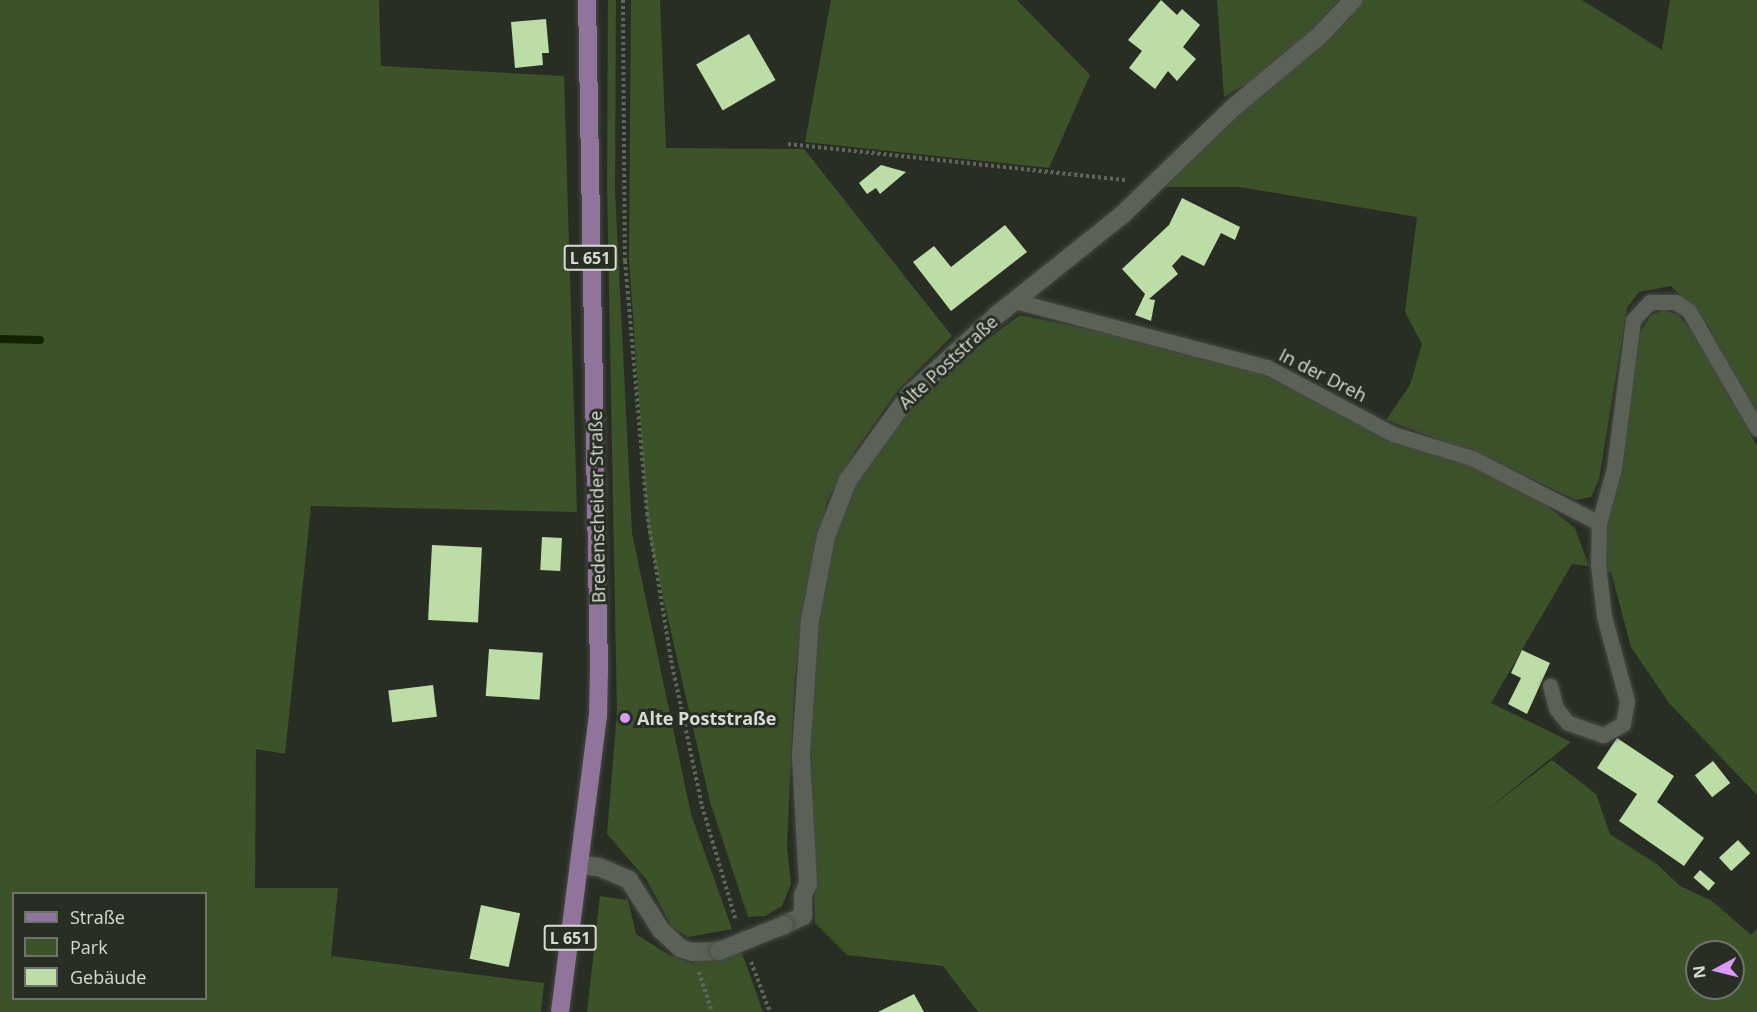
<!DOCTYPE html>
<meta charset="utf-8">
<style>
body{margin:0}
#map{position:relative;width:1757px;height:1012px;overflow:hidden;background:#292e25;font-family:"Open Sans",sans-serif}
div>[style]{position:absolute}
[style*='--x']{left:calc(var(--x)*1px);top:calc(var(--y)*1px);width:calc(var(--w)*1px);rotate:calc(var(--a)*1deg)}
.green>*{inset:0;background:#3c5229}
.stream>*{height:8px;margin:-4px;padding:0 4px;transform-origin:4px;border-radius:4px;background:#112300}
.building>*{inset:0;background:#bddda6;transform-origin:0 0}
.path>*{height:4px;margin-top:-2px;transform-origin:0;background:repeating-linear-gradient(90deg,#60655c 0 3px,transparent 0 6px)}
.roads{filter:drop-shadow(0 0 2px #454942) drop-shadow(0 0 2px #454942)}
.lane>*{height:15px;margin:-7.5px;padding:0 7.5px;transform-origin:7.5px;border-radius:7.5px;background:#5c6158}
.street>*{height:18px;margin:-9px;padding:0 9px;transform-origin:9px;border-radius:9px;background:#5c6158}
.primary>*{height:18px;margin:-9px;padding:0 9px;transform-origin:9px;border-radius:9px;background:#91749c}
.bridges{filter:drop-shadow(0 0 2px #454942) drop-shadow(0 0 2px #454942)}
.street-bridge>*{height:18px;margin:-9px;padding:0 9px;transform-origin:9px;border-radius:9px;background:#5c6158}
.dots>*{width:16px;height:16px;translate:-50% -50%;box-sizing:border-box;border:3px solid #292e25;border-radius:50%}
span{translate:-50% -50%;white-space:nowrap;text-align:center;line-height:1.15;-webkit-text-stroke:6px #292e25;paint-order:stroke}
.shield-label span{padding:2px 4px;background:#292e25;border:2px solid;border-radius:4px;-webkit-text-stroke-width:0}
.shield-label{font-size:16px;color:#d8dbd5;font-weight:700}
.street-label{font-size:18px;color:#d8dbd5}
.poi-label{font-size:18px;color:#d8dbd5;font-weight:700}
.left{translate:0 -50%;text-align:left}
.legend{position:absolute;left:12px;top:892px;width:195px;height:108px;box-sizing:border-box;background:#292e25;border:2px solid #6f736b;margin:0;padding:8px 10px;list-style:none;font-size:18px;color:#d8dbd5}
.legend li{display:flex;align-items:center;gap:12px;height:30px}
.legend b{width:30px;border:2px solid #6f736b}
.north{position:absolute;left:1685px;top:940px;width:60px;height:60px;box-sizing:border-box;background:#292e25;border:2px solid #6f736b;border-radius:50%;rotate:263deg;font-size:16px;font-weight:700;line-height:24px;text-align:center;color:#d8dbd5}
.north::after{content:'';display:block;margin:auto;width:21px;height:27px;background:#db99f5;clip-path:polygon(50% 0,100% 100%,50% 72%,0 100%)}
</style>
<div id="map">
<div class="green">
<div style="clip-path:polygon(evenodd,0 0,379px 0,381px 66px,564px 76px,577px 512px,311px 506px,285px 754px,256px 749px,255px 888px,338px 888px,331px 956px,544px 983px,541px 1012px,0 1012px,0 0,14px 894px,206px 894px,206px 998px,14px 998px,14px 894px)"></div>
<div style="clip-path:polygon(608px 0,616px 0,615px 190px,632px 533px,691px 814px,732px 929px,688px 937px,672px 927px,646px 879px,607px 834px,617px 713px,607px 185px)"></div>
<div style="clip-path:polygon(631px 0,660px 0,666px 148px,804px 149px,952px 336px,898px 390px,855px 451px,827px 501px,804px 599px,794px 686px,787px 847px,791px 884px,782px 906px,765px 916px,748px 917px,710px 802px,648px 532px,629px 259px)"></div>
<div style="clip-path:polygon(831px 0,1017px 0,1090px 75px,1049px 168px,805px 142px)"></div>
<div style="clip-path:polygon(1217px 0,1339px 0,1312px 30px,1258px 77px,1224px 97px)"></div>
<div style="clip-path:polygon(1357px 0,1582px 0,1662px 50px,1670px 0,1757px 0,1757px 416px,1707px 324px,1671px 286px,1639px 292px,1627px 308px,1599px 480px,1591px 497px,1576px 500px,1478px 454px,1386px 420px,1410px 385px,1422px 344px,1405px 312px,1417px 217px,1240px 187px,1160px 187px)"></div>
<div style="clip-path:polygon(1663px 310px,1677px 314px,1695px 334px,1757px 446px,1757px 795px,1669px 703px,1631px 647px,1611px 572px,1601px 571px,1604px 526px,1639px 335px,1650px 316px)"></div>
<div style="clip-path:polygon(evenodd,1020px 315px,1184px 349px,1262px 374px,1393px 441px,1471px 466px,1535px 496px,1575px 528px,1589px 566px,1572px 564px,1491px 703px,1571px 742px,1483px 813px,1552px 760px,1596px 794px,1610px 834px,1658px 865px,1680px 886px,1712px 901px,1751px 935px,1757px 929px,1757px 1012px,978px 1012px,943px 966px,847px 955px,815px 923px,810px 698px,818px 606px,841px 512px,862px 469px,902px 415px,952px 366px,1020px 315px,1697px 952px,1733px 952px,1733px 988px,1697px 988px,1697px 952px)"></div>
<div style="clip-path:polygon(600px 896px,628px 900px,636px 934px,669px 955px,692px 963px,741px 950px,763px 1012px,587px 1012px)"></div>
</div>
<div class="stream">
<div style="--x:0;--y:339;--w:40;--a:1.4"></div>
</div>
<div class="building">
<div style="clip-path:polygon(1161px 0,1177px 15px,1182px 9px,1200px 25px,1183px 47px,1196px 59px,1177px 81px,1168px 71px,1155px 89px,1129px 68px,1142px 51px,1128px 40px)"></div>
<div style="clip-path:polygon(546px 19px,549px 53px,542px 53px,543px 65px,515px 68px,511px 22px)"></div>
<div style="left:749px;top:34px;width:53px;height:61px;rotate:60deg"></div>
<div style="clip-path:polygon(881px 165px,906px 172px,880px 194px,876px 188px,867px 194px,859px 183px)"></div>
<div style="clip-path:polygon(1182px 198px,1240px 227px,1235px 240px,1221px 233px,1204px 266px,1182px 255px,1172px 266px,1178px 274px,1149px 299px,1155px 300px,1151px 321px,1135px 315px,1145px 294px,1122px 269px,1169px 225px)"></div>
<div style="clip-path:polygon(1005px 225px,1027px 252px,951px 311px,913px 262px,934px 246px,951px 267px)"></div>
<div style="left:542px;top:537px;width:20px;height:33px;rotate:3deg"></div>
<div style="left:432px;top:545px;width:50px;height:75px;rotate:3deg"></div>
<div style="left:489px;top:649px;width:54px;height:47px;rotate:4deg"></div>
<div style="clip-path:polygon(1522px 650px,1550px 663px,1527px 714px,1508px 704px,1521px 678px,1511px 673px)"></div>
<div style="left:433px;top:685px;width:32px;height:45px;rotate:83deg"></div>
<div style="clip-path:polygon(1617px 738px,1674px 776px,1657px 802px,1704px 838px,1684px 866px,1619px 821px,1637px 794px,1597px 768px)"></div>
<div style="left:1713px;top:761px;width:28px;height:23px;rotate:52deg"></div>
<div style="left:1738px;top:840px;width:18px;height:26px;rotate:47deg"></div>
<div style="left:1700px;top:870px;width:20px;height:10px;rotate:41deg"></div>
<div style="left:481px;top:905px;width:40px;height:55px;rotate:12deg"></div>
<div style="clip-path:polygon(914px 994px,924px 1012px,878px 1012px)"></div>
</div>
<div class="path">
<div style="--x:623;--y:0;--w:261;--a:89.6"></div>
<div style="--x:625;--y:261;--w:253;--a:85"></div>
<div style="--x:647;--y:513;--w:149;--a:80.7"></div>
<div style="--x:671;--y:660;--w:149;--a:78"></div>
<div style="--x:702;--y:806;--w:120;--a:73.5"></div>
<div style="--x:788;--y:144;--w:341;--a:6.1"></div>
<div style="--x:751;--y:962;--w:53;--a:69.2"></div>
<div style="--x:699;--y:972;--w:42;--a:72"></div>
</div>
<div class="roads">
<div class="lane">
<div style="--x:1015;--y:301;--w:260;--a:14.7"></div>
<div style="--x:1267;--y:367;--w:143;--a:28"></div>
<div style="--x:1393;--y:434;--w:83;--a:16.9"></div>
<div style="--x:1472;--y:458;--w:143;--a:27.1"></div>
<div style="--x:1599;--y:523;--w:41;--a:91.4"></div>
<div style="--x:1598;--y:564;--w:52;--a:83.4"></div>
<div style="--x:1604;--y:616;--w:88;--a:74.9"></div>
<div style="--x:1627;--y:701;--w:23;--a:100"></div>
<div style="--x:1623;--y:724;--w:23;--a:151"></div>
<div style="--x:1603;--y:735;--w:37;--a:-161"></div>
<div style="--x:1568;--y:723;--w:19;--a:-129"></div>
<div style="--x:1556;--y:708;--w:23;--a:-105"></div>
<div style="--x:1599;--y:523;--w:57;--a:-74.7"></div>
<div style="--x:1614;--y:468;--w:149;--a:-82.7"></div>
<div style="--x:1633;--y:320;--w:25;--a:-47"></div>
<div style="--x:1650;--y:302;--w:26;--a:0"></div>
<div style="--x:1676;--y:302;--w:16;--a:35"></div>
<div style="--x:1689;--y:311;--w:136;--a:60"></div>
</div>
<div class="street">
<div style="--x:580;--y:865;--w:19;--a:6"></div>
<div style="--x:599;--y:867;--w:33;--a:23"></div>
<div style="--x:629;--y:880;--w:59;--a:57.4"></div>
<div style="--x:661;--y:930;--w:26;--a:43"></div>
<div style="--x:680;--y:948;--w:13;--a:18"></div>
<div style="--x:692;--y:952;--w:27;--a:-2"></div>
<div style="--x:784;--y:925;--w:21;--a:-25"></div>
<div style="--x:803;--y:916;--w:21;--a:-90"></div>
<div style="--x:803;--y:895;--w:12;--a:-66"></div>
<div style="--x:808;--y:884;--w:130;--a:-93.1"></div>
<div style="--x:801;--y:754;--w:134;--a:-86.2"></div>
<div style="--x:810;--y:620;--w:86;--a:-79.2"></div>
<div style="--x:826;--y:536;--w:60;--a:-68.6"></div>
<div style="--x:848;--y:480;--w:106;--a:-54.2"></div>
<div style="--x:910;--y:394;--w:118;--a:-42.2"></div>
<div style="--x:997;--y:315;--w:161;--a:-38.7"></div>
<div style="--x:1123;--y:214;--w:156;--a:-44"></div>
<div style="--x:1235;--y:106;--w:109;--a:-39.8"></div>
<div style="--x:1319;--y:36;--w:50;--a:-46.6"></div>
</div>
<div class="primary">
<div style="--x:560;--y:1012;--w:297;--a:-82.7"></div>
<div style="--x:598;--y:717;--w:46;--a:-88.8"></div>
<div style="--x:599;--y:671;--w:671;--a:-91.02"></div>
</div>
</div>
<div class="bridges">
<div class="street-bridge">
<div style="--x:719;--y:951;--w:70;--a:-21.8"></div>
</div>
</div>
<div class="dots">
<div style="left:625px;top:718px;background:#db99f5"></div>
</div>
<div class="shield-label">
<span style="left:590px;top:258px">L 651</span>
<span style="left:570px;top:938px">L 651</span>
</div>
<div class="street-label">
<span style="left:948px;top:362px;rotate:-43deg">Alte Poststraße</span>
<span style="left:1323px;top:375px;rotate:27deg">In der Dreh</span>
<span style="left:597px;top:507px;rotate:-91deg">Bredenscheider Straße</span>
</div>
<div class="poi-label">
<span class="left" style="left:637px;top:718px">Alte Poststraße</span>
</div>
<ul class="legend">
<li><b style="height:8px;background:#91749c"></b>Straße</li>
<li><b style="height:16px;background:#3c5229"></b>Park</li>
<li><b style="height:16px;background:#bddda6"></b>Gebäude</li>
</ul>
<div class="north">N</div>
</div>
